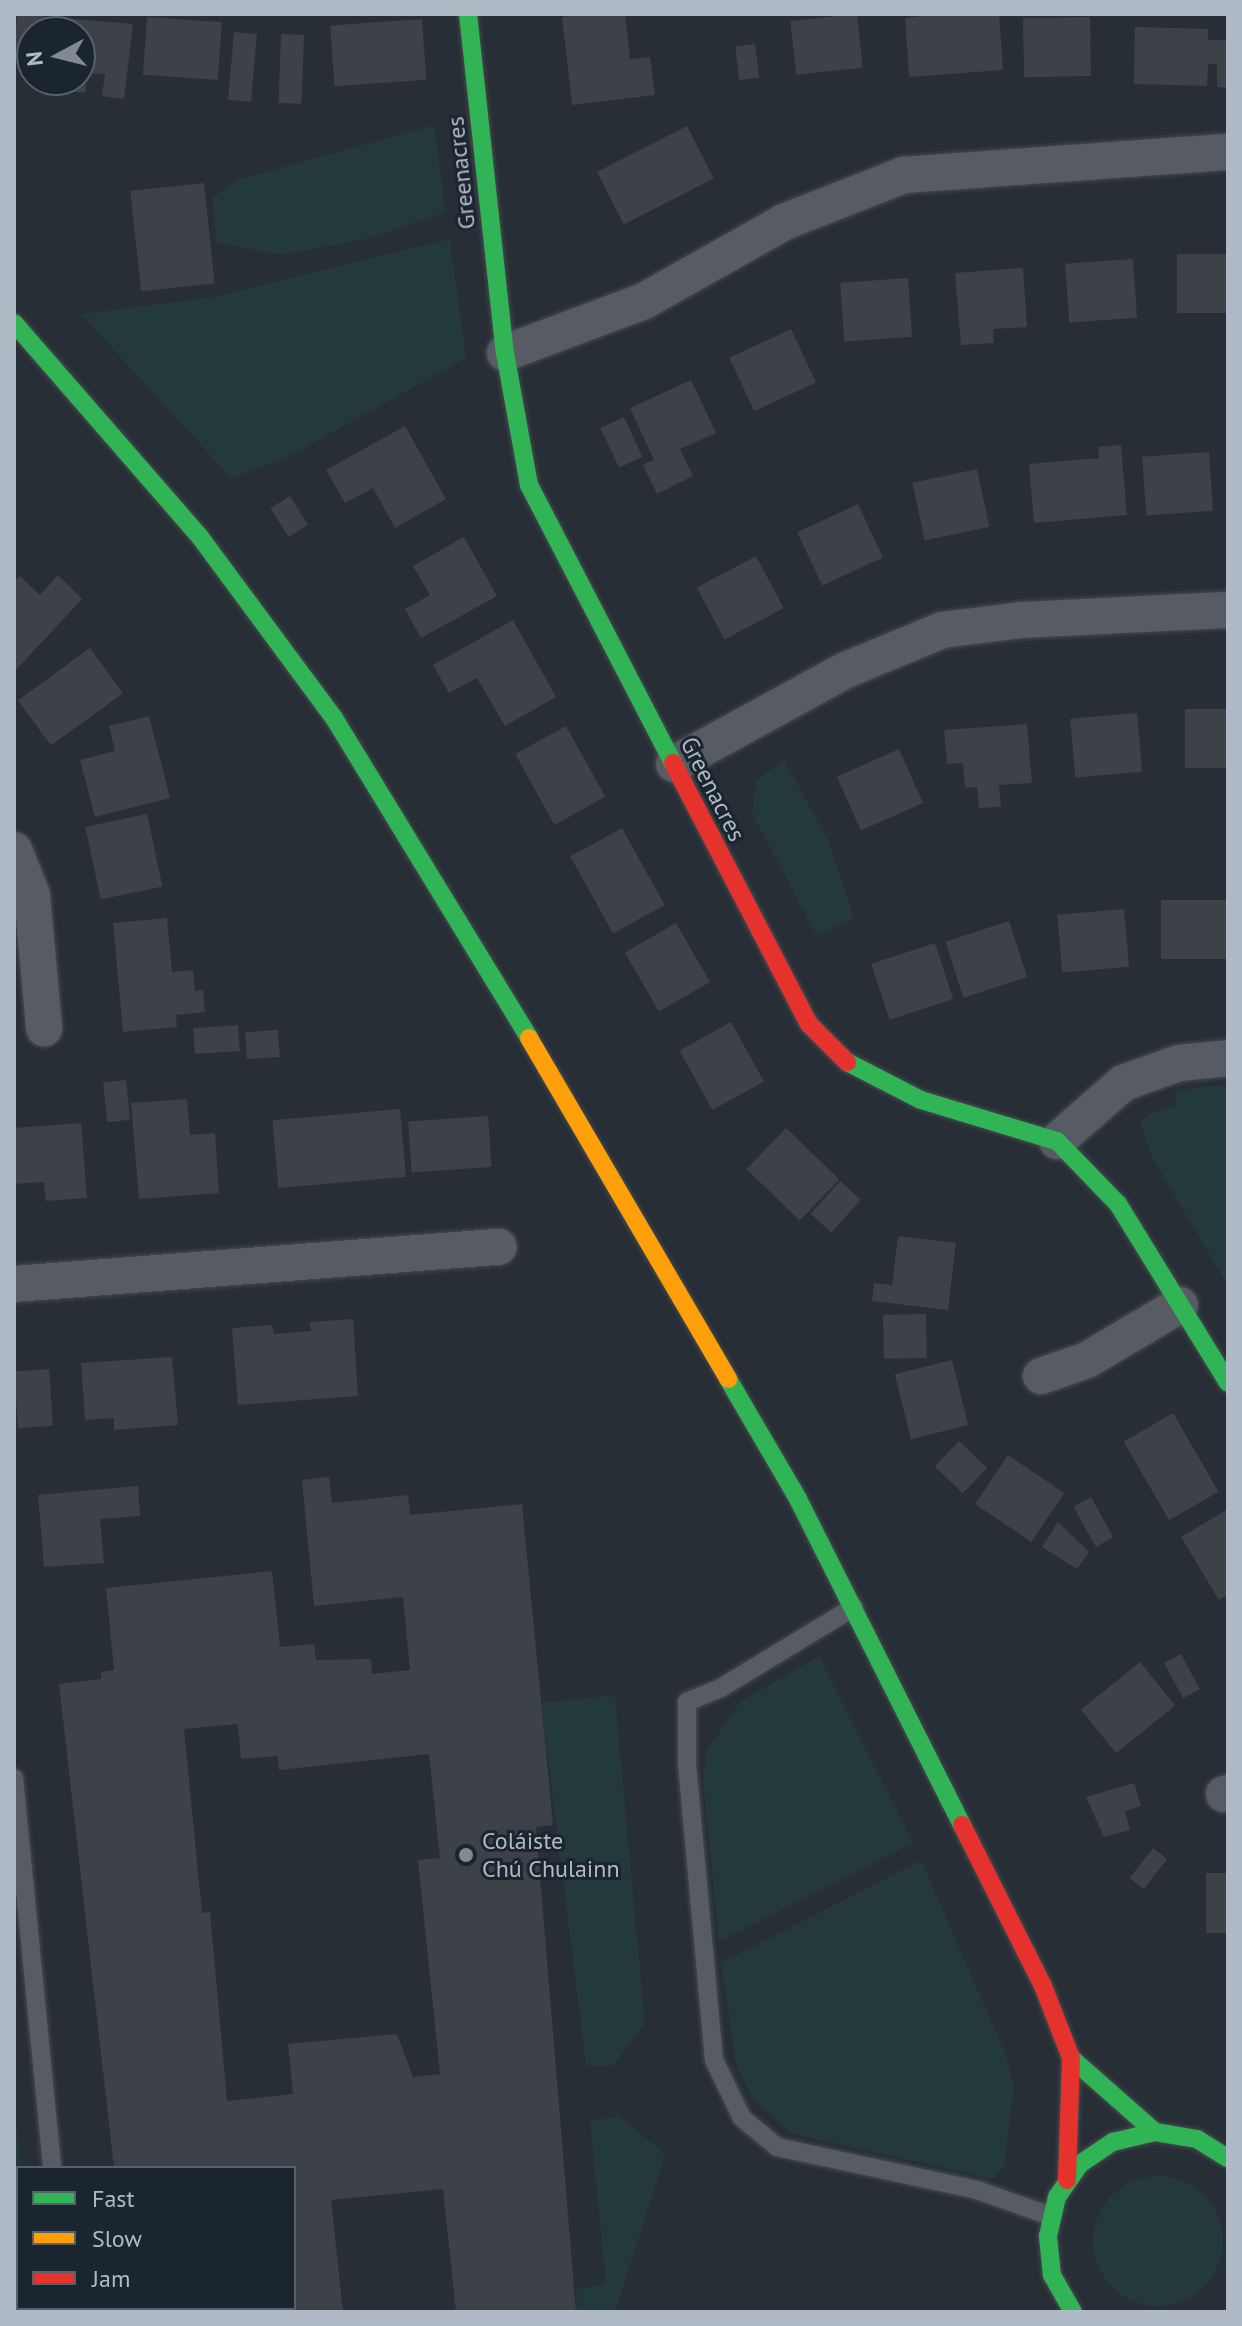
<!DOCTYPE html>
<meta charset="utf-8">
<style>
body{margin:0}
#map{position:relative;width:1242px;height:2326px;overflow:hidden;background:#272e35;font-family:"PT Sans",sans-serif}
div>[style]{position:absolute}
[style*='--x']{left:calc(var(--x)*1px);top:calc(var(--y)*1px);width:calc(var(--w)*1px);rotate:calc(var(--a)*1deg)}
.green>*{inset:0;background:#24393b}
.round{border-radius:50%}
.building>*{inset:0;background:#3c4248;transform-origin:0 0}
.roads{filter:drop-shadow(0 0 2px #454a50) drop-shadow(0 0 2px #454a50)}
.lane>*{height:18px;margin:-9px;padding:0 9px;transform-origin:9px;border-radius:9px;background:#575c64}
.street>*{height:36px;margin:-18px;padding:0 18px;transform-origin:18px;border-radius:18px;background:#575c64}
.fast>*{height:18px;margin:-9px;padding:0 9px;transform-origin:9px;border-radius:9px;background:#30b455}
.slow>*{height:18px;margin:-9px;padding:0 9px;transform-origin:9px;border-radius:9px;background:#ff9f0a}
.jam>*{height:18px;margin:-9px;padding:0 9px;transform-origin:9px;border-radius:9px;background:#e5322d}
.dots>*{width:22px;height:22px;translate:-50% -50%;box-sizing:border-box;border:4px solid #1a2530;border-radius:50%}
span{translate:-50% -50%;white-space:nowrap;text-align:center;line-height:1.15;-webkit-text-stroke:6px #1a2530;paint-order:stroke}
.street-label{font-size:24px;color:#b0bac7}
.poi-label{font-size:24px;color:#b0bac7}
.left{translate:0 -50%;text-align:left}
.frame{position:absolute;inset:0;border:16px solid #b0bac7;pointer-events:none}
.legend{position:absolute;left:16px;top:2166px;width:280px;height:144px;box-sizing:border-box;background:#1a2530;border:2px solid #56616c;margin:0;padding:10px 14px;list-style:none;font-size:24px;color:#b0bac7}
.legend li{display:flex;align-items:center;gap:16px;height:40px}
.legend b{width:40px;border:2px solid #56616c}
.north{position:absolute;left:16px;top:16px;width:80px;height:80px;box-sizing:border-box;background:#1a2530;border:2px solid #56616c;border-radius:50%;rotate:263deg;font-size:22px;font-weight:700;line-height:32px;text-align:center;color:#b0bac7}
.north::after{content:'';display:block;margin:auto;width:28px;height:36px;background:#808994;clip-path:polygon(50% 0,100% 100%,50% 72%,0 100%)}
</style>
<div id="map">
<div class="green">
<div style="clip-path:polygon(434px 125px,446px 212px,367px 239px,283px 255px,217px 243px,212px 198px,237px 180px)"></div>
<div style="clip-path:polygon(450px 239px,466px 358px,286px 458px,231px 478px,81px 314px,213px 297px)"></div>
<div style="clip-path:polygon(784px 759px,828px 840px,854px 917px,817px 936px,752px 813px,756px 781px)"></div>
<div style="clip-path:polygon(1228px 1085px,1228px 1286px,1152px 1157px,1140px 1123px,1149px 1114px,1175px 1106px,1177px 1090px)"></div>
<div style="clip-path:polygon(819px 1656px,913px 1843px,719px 1942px,703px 1782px,706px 1751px,740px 1702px)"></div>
<div style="clip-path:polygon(615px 1695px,645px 2023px,613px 2066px,586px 2066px,541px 1703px)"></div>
<div style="clip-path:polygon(921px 1860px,1006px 2055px,1014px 2087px,1004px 2167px,992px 2179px,793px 2134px,751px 2097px,737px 2067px,721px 1963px)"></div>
<div style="clip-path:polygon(14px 2099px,21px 2168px,14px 2271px)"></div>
<div style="clip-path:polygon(619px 2116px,663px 2152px,664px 2159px,615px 2312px,577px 2312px,576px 2289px,606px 2284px,590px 2121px)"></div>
<div class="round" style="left:1093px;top:2176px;width:130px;height:130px"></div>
</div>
<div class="building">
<div style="clip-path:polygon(17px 14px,133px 24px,124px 99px,102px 96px,105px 74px,88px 73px,85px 93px,62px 90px,63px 80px,80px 80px,80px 32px,32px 32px,32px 65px,14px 63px)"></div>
<div style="clip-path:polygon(587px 14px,625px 14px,630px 59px,650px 57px,655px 95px,572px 105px,562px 17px)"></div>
<div style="left:857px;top:14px;width:54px;height:67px;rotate:84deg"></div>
<div style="clip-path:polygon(938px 14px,999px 14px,1003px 70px,909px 77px,905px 18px)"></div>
<div style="left:147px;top:17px;width:75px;height:58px;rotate:4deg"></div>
<div style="left:1090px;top:17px;width:59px;height:67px;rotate:89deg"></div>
<div style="left:422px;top:19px;width:61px;height:92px;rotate:86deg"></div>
<div style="clip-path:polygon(1135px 27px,1208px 29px,1208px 40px,1228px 40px,1228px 88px,1217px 87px,1217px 64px,1208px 64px,1207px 86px,1134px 84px)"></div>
<div style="left:234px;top:32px;width:23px;height:68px;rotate:5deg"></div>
<div style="left:281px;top:34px;width:23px;height:69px;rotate:2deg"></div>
<div style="left:755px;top:44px;width:34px;height:20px;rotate:83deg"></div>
<div style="left:687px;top:126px;width:59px;height:101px;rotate:63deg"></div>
<div style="left:204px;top:183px;width:101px;height:74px;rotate:84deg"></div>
<div style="left:1228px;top:254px;width:59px;height:51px;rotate:90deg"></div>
<div style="left:1133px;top:259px;width:59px;height:68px;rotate:86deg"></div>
<div style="clip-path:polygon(1023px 268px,1027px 327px,993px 329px,994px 343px,961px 345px,955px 273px)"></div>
<div style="left:908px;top:278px;width:59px;height:68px;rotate:86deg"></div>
<div style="left:791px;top:329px;width:59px;height:68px;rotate:65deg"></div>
<div style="clip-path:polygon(691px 380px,716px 433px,680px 449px,693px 476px,657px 494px,643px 465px,654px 460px,630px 408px)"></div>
<div style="left:624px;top:417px;width:44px;height:26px;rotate:65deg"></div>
<div style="clip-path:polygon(405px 426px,446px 499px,395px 528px,373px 488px,345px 503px,326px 470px)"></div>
<div style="clip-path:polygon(1121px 445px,1127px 515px,1034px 523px,1029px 464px,1099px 458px,1098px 447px)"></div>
<div style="left:1209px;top:452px;width:59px;height:67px;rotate:86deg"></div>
<div style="left:977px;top:469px;width:59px;height:66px;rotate:78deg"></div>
<div style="left:290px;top:496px;width:34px;height:23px;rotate:58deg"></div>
<div style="left:858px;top:504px;width:59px;height:67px;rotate:65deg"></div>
<div style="clip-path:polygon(464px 537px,497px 596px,421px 638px,405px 609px,430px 595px,413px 566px)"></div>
<div style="left:756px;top:556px;width:59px;height:67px;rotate:62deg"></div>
<div style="clip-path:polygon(58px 575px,82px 599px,14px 672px,14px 582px,20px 576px,40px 595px)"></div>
<div style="clip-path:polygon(513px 620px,556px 697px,505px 726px,477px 678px,449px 693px,433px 665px)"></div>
<div style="left:90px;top:648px;width:56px;height:89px;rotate:54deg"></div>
<div style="left:1228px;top:709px;width:59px;height:43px;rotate:90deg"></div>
<div style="left:1137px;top:713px;width:59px;height:67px;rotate:85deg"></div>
<div style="clip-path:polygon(149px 716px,170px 798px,95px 817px,80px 760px,115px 751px,109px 726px)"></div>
<div style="clip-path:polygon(1027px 724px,1032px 783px,999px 785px,1001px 807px,979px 808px,977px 787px,965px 788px,963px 763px,947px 764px,944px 730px)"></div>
<div style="left:566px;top:726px;width:81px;height:58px;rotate:61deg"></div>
<div style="left:899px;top:749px;width:59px;height:68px;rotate:66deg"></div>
<div style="left:147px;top:814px;width:74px;height:63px;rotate:78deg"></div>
<div style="left:622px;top:828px;width:88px;height:59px;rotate:61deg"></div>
<div style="left:1228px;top:900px;width:59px;height:67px;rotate:90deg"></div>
<div style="left:1124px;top:909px;width:58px;height:67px;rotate:85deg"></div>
<div style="clip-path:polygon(167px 918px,172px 972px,193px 970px,195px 991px,203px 990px,205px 1012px,176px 1015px,177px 1027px,123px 1032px,113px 923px)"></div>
<div style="left:1009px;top:921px;width:59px;height:67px;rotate:72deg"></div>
<div style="left:676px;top:923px;width:68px;height:59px;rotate:60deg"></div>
<div style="left:935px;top:943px;width:59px;height:67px;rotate:72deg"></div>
<div style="left:731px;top:1022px;width:68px;height:59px;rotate:61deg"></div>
<div style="left:238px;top:1025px;width:26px;height:45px;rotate:86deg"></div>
<div style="left:278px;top:1030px;width:27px;height:33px;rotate:86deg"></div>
<div style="left:126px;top:1080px;width:40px;height:23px;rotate:84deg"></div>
<div style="clip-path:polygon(187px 1099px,190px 1135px,215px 1133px,219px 1193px,139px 1199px,131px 1103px)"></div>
<div style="left:400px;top:1109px;width:68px;height:128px;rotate:85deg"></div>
<div style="left:488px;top:1116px;width:51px;height:80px;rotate:86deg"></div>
<div style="clip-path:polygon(81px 1123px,87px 1198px,46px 1201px,44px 1182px,14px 1184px,14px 1128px)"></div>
<div style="left:786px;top:1128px;width:74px;height:57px;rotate:44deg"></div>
<div style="left:840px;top:1181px;width:28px;height:44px;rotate:42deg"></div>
<div style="clip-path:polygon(898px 1236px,956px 1243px,948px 1310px,872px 1301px,874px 1283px,892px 1285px)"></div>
<div style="left:926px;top:1314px;width:44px;height:43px;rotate:89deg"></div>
<div style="clip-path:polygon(353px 1319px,358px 1396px,238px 1405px,232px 1328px,272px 1325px,274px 1334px,311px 1331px,310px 1322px)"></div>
<div style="clip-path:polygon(172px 1357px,178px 1425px,114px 1430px,114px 1418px,85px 1420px,81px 1363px)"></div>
<div style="left:952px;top:1360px;width:67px;height:59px;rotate:76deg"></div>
<div style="left:49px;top:1369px;width:57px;height:35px;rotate:86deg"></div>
<div style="left:1173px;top:1413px;width:91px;height:57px;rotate:60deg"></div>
<div style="left:959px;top:1441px;width:39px;height:35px;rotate:44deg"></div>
<div style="left:1008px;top:1455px;width:68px;height:59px;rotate:34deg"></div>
<div style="clip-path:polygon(evenodd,329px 1477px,332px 1503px,408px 1495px,410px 1515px,522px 1504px,553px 1825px,536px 1827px,576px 2312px,456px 2312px,443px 2189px,331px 2200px,343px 2312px,129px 2312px,128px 2308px,294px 2308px,294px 2168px,114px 2168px,59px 1684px,101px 1679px,101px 1672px,114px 1670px,106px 1588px,272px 1571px,280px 1647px,314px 1644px,316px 1660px,371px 1659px,372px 1674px,410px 1670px,403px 1597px,314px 1606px,302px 1480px,329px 1477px,238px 1724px,241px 1759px,278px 1756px,279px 1770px,429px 1754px,440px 1858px,418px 1860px,440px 2074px,413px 2077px,397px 2034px,288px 2044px,293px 2094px,227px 2101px,210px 1912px,202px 1913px,184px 1729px,238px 1724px)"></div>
<div style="clip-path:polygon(138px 1486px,140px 1516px,100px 1519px,104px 1563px,44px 1567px,38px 1495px)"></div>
<div style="left:1091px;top:1497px;width:46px;height:20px;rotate:61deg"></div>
<div style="clip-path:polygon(1228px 1509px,1228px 1595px,1219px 1600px,1181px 1537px)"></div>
<div style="clip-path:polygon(1058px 1522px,1089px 1552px,1077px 1569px,1042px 1547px)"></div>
<div style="left:1181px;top:1654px;width:40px;height:19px;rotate:62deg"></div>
<div style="left:1140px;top:1662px;width:56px;height:76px;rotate:51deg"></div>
<div style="clip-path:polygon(1134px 1783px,1141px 1806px,1125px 1811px,1130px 1830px,1104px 1837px,1086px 1797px)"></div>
<div style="left:1153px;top:1848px;width:18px;height:38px;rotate:38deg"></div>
<div style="left:1206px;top:1873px;width:22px;height:60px"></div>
</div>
<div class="roads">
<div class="lane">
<div style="--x:854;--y:1607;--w:156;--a:148.7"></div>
<div style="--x:721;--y:1688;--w:37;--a:158"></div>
<div style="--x:687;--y:1702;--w:62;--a:90"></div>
<div style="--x:687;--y:1764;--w:297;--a:84.8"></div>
<div style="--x:714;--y:2060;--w:64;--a:64.2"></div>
<div style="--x:742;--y:2118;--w:45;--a:39.6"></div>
<div style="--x:777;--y:2147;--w:205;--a:12.1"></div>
<div style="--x:977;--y:2190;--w:78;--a:19.4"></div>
<div style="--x:14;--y:1778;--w:392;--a:84.4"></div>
<div style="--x:66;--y:2308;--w:4;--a:76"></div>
</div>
<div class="street">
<div style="--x:505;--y:353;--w:148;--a:-20.5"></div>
<div style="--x:644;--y:301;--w:161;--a:-29.4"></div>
<div style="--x:784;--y:222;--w:129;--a:-21.4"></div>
<div style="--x:904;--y:175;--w:325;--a:-4.1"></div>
<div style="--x:674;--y:764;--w:196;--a:-28.7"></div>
<div style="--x:846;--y:670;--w:104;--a:-22.6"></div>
<div style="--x:942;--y:630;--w:81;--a:-7.1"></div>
<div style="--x:1022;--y:620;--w:206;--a:-2.8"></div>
<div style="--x:14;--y:850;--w:48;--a:68.2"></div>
<div style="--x:32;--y:895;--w:134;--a:84.8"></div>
<div style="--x:1057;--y:1141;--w:88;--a:-41.3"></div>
<div style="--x:1123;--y:1083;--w:59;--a:-19.7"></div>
<div style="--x:1179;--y:1063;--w:49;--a:-5.8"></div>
<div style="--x:14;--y:1284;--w:486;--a:-4.4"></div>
<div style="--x:1041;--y:1376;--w:49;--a:-19.2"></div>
<div style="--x:1087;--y:1360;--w:108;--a:-30.6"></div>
<div style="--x:1224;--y:1794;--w:4;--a:-14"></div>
</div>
<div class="fast">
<div style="--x:468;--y:14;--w:341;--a:83.8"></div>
<div style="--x:505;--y:353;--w:134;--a:79.7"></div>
<div style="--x:529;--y:485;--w:313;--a:62.6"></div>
<div style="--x:14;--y:323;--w:284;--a:49"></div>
<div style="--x:200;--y:537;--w:225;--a:53.5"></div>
<div style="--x:334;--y:718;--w:375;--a:58.6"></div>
<div style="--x:847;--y:1062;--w:83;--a:27.2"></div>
<div style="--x:921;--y:1100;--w:142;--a:16.8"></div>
<div style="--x:1057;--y:1141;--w:88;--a:45.9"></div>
<div style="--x:1118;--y:1204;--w:210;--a:58.4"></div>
<div style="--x:728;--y:1379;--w:139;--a:59.7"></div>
<div style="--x:798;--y:1499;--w:365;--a:63.3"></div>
<div style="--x:1071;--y:2058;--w:112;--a:41.4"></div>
<div style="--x:1073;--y:2312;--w:43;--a:-119.6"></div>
<div style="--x:1052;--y:2275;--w:39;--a:-96"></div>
<div style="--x:1048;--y:2236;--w:40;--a:-77"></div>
<div style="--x:1057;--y:2197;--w:40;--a:-55.1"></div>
<div style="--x:1080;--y:2164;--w:40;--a:-34"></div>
<div style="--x:1113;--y:2142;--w:43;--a:-13.4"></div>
<div style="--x:1155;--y:2132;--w:43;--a:9.5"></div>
<div style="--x:1197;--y:2139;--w:36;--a:32"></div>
</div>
<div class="slow">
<div style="--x:529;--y:1038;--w:395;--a:59.7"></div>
</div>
<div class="jam">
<div style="--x:673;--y:763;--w:294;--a:62.5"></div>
<div style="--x:809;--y:1024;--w:54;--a:45"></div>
<div style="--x:962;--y:1825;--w:180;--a:63.3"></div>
<div style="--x:1043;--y:1986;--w:77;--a:68.7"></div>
<div style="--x:1071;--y:2058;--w:122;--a:91.9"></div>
</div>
</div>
<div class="dots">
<div style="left:466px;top:1855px;background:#808994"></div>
</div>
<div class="street-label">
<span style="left:461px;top:173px;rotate:-96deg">Greenacres</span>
<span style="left:713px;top:789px;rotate:63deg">Greenacres</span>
</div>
<div class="poi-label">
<span class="left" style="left:482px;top:1855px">Coláiste<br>Chú Chulainn</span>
</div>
<div class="frame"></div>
<ul class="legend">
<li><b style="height:10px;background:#30b455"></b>Fast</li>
<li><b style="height:10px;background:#ff9f0a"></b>Slow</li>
<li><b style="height:10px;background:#e5322d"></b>Jam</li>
</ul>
<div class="north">N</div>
</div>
